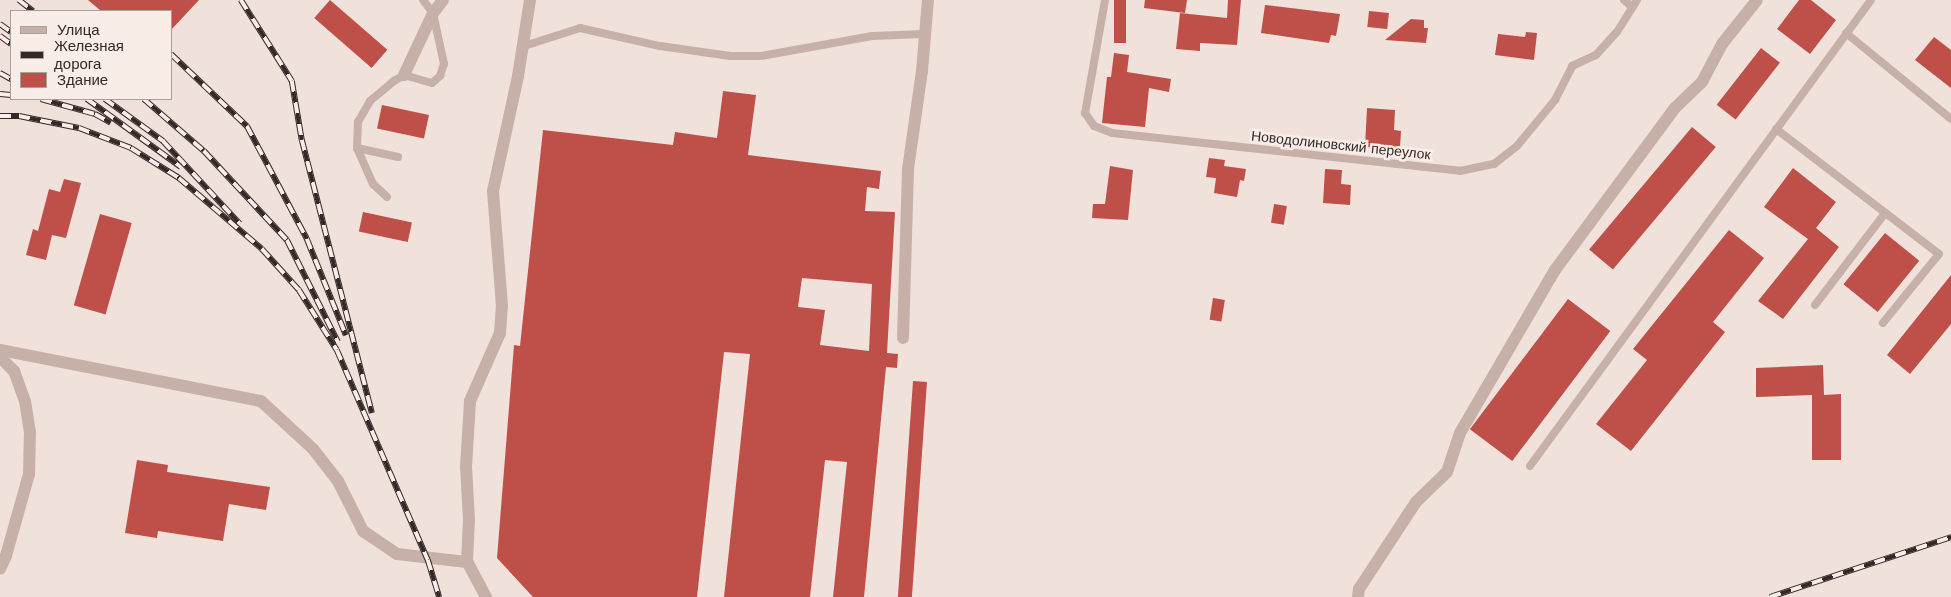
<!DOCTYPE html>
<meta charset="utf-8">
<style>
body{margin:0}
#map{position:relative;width:1951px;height:597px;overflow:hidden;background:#f0e2db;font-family:"Work Sans",sans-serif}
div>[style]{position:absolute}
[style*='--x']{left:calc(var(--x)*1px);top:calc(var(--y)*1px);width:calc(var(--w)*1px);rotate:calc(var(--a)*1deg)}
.building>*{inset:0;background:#bf4f49;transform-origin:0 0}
.service>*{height:8px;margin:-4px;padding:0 4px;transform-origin:4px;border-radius:4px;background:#c7b0a7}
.minor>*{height:12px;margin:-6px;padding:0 6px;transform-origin:6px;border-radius:6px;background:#c7b0a7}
.rail>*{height:5.5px;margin-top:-2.75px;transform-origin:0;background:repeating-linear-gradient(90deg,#f8ede7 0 11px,#342927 0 22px);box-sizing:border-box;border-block:1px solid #342927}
span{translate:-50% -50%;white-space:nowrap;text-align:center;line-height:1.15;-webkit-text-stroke:5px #f8ede7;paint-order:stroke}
.street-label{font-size:14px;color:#342927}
.legend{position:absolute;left:10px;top:10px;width:162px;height:90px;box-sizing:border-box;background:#f8ede7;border:1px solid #aa9f9a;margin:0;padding:6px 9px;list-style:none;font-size:15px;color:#342927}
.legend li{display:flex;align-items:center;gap:10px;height:25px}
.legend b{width:25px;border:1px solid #aa9f9a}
</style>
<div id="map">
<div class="building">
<div style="clip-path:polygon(88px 0,199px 0,171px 30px,171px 11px,101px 11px)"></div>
<div style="left:330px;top:0;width:76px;height:24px;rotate:41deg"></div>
<div style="left:1114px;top:0;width:12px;height:43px"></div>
<div style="clip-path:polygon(1145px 0,1187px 0,1185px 13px,1144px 8px)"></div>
<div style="clip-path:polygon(1228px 0,1241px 0,1237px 45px,1200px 43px,1200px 51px,1176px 49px,1180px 13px,1227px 18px)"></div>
<div style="clip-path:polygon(1799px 0,1811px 0,1836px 20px,1810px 54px,1777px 29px)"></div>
<div style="clip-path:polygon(1265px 5px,1340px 14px,1336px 36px,1331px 35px,1329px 43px,1261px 33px)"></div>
<div style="left:1369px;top:11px;width:20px;height:16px;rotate:6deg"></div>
<div style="clip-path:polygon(1411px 19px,1424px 20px,1424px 28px,1428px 28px,1426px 43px,1385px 40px)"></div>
<div style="clip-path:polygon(1526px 32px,1537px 33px,1534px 60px,1495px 55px,1498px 34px,1525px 37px)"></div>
<div style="clip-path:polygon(1934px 37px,1951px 50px,1951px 88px,1915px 60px)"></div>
<div style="left:1761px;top:48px;width:24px;height:72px;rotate:38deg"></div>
<div style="clip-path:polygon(1114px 53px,1129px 55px,1127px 72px,1171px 79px,1169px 92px,1149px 88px,1145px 127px,1102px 123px,1107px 77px,1111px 77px)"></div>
<div style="clip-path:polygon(evenodd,723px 91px,756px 95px,748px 155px,881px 171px,879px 189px,867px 187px,865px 211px,895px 212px,887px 353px,898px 354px,897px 368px,886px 367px,864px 597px,833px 597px,847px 462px,825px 460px,810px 597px,724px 597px,750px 354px,724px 352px,697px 597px,533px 597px,497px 558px,514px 345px,520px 346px,543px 130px,673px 145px,675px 132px,717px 138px,723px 91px,802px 278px,872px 284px,869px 351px,820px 345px,825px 310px,798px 307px,802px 278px)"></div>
<div style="left:382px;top:105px;width:48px;height:24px;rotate:12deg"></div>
<div style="clip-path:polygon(1367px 108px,1395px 110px,1394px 130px,1401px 131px,1400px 148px,1365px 147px)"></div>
<div style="left:1692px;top:127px;width:31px;height:160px;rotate:40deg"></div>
<div style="clip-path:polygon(1209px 158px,1225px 160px,1224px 166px,1246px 169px,1244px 181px,1240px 180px,1237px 197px,1214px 193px,1216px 178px,1206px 177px)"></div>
<div style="clip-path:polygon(1110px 166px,1133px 170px,1128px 220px,1092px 218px,1093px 204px,1105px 204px)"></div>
<div style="clip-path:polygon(1793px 168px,1836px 202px,1816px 228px,1839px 247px,1783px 319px,1758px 301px,1808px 239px,1764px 207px)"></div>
<div style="clip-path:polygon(1325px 169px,1342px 170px,1341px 184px,1351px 185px,1350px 205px,1323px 203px)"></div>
<div style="clip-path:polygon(64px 179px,81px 183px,66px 238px,52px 235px,46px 260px,26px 255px,33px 229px,38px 231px,49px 189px,60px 192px)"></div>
<div style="left:1274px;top:204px;width:13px;height:19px;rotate:9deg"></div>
<div style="left:363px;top:212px;width:50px;height:20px;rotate:12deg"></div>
<div style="left:100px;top:214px;width:33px;height:95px;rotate:16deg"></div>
<div style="clip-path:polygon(1729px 230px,1764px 258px,1713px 322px,1725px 332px,1631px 451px,1596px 424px,1647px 360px,1633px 349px)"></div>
<div style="left:1885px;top:233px;width:44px;height:66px;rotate:39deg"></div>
<div style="clip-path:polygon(1951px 275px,1951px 324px,1910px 374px,1887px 355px)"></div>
<div style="left:1213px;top:298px;width:12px;height:22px;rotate:9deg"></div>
<div style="left:1568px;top:299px;width:53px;height:163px;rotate:37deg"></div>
<div style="clip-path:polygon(1823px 365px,1824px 395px,1841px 394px,1841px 460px,1812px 460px,1812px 395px,1756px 397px,1756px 368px)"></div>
<div style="left:913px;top:381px;width:14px;height:217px;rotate:4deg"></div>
<div style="clip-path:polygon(137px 460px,168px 465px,167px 472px,270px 487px,266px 510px,229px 504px,223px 541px,158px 531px,157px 538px,125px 533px)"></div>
</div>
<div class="service">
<div style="--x:1105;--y:0;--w:115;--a:100"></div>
<div style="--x:1085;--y:113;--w:16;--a:55"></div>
<div style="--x:1094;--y:126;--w:19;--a:21"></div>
<div style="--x:1112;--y:133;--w:350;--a:6.2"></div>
<div style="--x:1460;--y:171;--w:35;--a:-12"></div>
<div style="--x:1494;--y:164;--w:29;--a:-38"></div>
<div style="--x:1517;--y:146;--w:60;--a:-50.4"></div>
<div style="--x:1555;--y:100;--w:38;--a:-63"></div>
<div style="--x:1572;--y:66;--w:26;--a:-25"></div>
<div style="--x:1596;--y:55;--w:31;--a:-48"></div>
<div style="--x:1617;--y:32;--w:38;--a:-58"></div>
<div style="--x:1624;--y:0;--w:11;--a:41"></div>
<div style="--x:1846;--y:33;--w:136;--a:39.3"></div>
<div style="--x:524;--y:46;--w:59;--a:-17.8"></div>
<div style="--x:580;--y:28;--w:82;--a:12.7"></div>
<div style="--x:660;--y:46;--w:71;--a:8.1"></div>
<div style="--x:730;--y:56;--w:31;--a:0"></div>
<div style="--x:761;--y:56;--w:113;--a:-10.2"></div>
<div style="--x:872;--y:36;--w:53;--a:-2.2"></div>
<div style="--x:1776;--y:129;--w:205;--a:37.5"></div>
<div style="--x:1939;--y:254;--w:89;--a:129.1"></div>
<div style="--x:357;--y:148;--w:42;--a:12.4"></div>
<div style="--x:387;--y:197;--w:19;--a:-137"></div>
<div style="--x:373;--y:184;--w:39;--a:-114"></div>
<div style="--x:357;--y:148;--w:26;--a:-88"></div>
<div style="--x:358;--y:122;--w:24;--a:-60"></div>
<div style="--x:370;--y:101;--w:31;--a:-40"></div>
<div style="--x:394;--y:81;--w:12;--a:-31"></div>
<div style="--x:404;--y:75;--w:29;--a:16"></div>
<div style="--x:432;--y:83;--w:11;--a:-41"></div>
<div style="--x:440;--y:76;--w:13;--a:-72"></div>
<div style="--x:444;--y:64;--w:52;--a:-102.2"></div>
<div style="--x:433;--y:13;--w:16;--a:-128"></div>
<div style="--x:1815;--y:305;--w:116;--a:-52.7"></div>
<div style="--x:1530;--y:466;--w:577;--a:-53.8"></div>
</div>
<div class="minor">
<div style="--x:404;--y:75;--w:68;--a:-64.9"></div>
<div style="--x:433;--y:13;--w:16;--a:-52"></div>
<div style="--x:903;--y:338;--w:169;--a:-88.3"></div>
<div style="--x:908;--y:169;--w:99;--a:-81.9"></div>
<div style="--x:922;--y:71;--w:71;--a:-85.2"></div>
<div style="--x:0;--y:350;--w:266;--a:11.1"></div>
<div style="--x:261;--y:401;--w:71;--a:42.7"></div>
<div style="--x:313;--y:449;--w:41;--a:52"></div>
<div style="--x:338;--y:481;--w:56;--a:63.4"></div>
<div style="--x:363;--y:531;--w:41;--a:34.1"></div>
<div style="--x:397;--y:554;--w:70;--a:6.5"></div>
<div style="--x:0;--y:357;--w:20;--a:45"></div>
<div style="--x:14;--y:371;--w:32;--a:70"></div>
<div style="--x:25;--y:401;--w:30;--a:81"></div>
<div style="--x:30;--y:431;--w:43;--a:91.3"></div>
<div style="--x:29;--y:474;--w:85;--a:105.7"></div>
<div style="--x:6;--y:556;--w:14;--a:115"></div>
<div style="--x:486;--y:597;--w:40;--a:-118"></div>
<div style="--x:467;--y:562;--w:42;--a:-87.3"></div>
<div style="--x:469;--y:520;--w:53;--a:-93.2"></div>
<div style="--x:466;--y:467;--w:66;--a:-86.5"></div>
<div style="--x:470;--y:401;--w:74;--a:-66.2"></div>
<div style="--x:500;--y:333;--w:27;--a:-86"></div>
<div style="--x:502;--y:306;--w:115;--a:-94.5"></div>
<div style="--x:493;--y:191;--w:118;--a:-77.7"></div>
<div style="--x:518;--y:76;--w:77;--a:-81"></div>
<div style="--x:1358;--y:597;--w:8;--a:-83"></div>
<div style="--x:1359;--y:589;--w:104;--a:-56.8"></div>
<div style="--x:1416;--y:502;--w:43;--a:-44.1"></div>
<div style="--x:1447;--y:472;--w:41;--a:-71.6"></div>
<div style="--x:1460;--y:433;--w:189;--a:-59.8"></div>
<div style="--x:1555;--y:270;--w:202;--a:-53.5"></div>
<div style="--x:1675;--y:108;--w:37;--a:-44"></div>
<div style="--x:1702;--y:82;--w:43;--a:-62.2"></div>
<div style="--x:1722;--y:44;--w:56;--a:-51.5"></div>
</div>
<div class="rail">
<div style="--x:19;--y:0;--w:18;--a:38"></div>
<div style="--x:241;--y:0;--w:96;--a:57.8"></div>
<div style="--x:292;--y:81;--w:60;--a:80.4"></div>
<div style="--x:302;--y:140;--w:282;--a:75.6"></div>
<div style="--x:0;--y:24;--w:14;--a:36"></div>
<div style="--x:0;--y:36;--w:14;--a:36"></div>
<div style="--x:171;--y:54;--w:105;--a:43.5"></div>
<div style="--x:247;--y:126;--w:128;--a:62"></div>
<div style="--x:307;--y:239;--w:104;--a:67.9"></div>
<div style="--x:0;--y:73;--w:13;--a:29"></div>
<div style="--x:0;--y:94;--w:11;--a:5"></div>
<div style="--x:41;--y:99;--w:56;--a:15.5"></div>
<div style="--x:95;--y:114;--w:18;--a:29"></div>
<div style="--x:87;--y:99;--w:116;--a:35.9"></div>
<div style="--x:105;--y:99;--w:72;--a:35.9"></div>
<div style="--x:163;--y:141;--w:113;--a:47.1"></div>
<div style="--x:144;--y:99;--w:79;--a:40.9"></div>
<div style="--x:204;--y:151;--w:122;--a:47"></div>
<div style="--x:287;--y:240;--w:114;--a:63.4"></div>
<div style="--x:0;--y:116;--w:19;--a:0"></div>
<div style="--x:19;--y:116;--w:61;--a:11.3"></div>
<div style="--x:79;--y:128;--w:56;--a:21"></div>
<div style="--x:131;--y:148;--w:57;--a:32"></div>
<div style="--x:179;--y:178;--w:109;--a:40.5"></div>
<div style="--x:262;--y:249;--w:55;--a:47.9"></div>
<div style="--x:299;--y:290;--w:71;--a:57.7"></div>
<div style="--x:337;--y:350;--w:229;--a:66.6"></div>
<div style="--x:428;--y:560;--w:39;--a:73"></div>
<div style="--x:1770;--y:597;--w:191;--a:-18.3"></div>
</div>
<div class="street-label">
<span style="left:1341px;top:145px;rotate:6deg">Новодолиновский переулок</span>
</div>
<ul class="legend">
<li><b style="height:6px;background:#c7b0a7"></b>Улица</li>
<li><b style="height:6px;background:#342927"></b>Железная дорога</li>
<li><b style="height:14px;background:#bf4f49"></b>Здание</li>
</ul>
</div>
